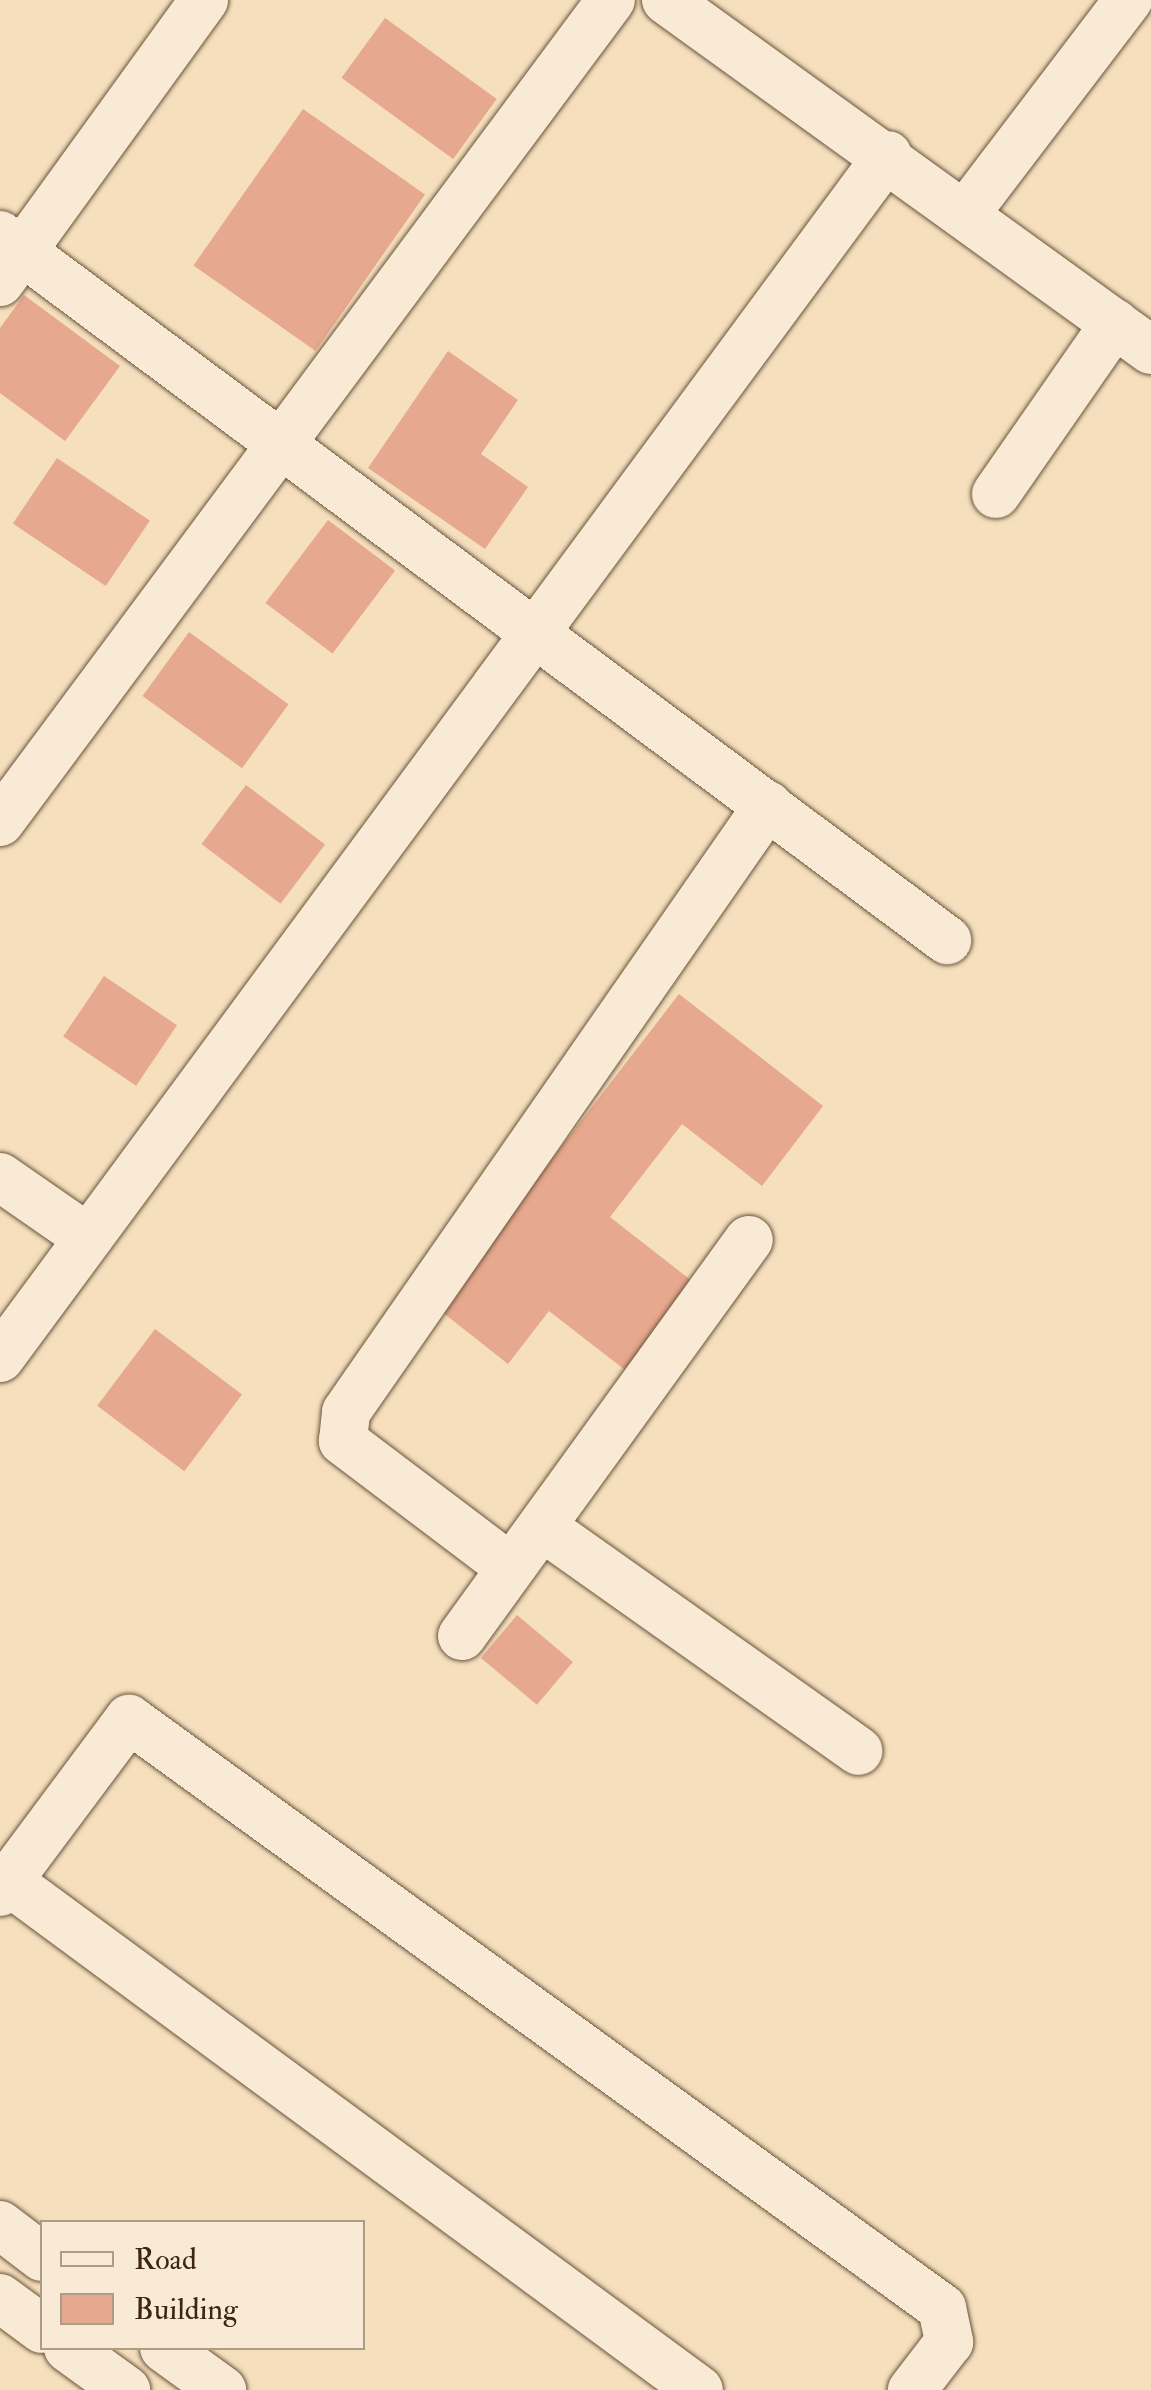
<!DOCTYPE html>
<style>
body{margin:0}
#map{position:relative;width:1151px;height:2390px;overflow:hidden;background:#f5dfbd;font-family:"IM FELL Double Pica",serif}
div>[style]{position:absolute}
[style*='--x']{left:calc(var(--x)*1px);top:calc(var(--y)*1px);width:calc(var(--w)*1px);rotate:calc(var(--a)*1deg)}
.building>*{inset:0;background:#e6a88e;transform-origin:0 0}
.roads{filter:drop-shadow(0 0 2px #6b543c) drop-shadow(0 0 2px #6b543c)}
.street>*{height:48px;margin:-24px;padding:0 24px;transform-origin:24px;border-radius:24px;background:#f8ead4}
span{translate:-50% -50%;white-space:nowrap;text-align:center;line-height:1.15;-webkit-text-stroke:8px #f8ead4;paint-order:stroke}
.legend{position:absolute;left:40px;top:2220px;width:325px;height:130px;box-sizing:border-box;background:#f8ead4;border:2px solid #ad9c86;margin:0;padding:12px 18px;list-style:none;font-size:30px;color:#3d2611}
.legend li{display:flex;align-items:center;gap:20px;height:50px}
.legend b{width:50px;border:2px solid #ad9c86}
</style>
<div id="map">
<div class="building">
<div style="left:385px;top:18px;width:138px;height:74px;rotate:36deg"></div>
<div style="left:303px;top:109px;width:149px;height:191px;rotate:35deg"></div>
<div style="clip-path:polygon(24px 295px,120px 366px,65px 441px,0 393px,0 328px)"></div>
<div style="clip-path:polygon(448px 351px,518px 400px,481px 454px,528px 487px,485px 549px,368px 468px)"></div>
<div style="left:57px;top:458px;width:112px;height:79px;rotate:34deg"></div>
<div style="left:328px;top:520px;width:84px;height:104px;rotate:37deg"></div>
<div style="left:189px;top:632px;width:123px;height:79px;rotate:36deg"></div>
<div style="left:246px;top:785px;width:99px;height:74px;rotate:37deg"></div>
<div style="left:104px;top:976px;width:88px;height:73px;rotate:34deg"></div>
<div style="clip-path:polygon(679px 994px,823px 1106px,762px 1186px,682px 1124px,610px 1217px,697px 1285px,629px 1373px,549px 1311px,508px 1364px,437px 1308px)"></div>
<div style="left:155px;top:1329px;width:109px;height:96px;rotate:37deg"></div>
<div style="left:517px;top:1615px;width:73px;height:56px;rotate:40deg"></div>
</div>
<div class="roads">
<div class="street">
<div style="--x:666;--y:0;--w:598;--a:35.82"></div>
<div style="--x:966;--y:213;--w:268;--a:-52.7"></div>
<div style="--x:0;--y:235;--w:1181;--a:36.67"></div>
<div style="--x:0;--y:282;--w:348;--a:-54.1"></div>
<div style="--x:996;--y:494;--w:208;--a:-55.2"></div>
<div style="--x:0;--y:822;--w:1024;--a:-53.38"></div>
<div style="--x:0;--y:1177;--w:107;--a:34.7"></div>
<div style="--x:0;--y:1358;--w:1495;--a:-53.57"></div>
<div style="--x:545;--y:1529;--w:384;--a:35.3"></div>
<div style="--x:507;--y:1565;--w:206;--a:-142.9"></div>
<div style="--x:343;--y:1441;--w:29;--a:-84"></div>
<div style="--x:346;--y:1412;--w:739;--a:-55.19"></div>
<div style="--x:462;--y:1636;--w:489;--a:-54.1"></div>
<div style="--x:8;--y:1881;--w:858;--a:36.38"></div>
<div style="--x:0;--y:1892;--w:216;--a:-53.3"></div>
<div style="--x:129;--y:1719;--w:1004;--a:35.92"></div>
<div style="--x:942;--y:2308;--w:35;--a:78"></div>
<div style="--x:949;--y:2342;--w:61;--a:127.6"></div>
<div style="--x:0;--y:2225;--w:53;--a:37.3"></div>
<div style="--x:0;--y:2298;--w:52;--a:36.4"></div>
<div style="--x:68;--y:2348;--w:72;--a:35.9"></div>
<div style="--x:164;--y:2348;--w:72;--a:35.9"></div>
</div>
</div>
<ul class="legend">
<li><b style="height:12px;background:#f8ead4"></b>Road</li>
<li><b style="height:28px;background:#e6a88e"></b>Building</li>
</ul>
</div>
